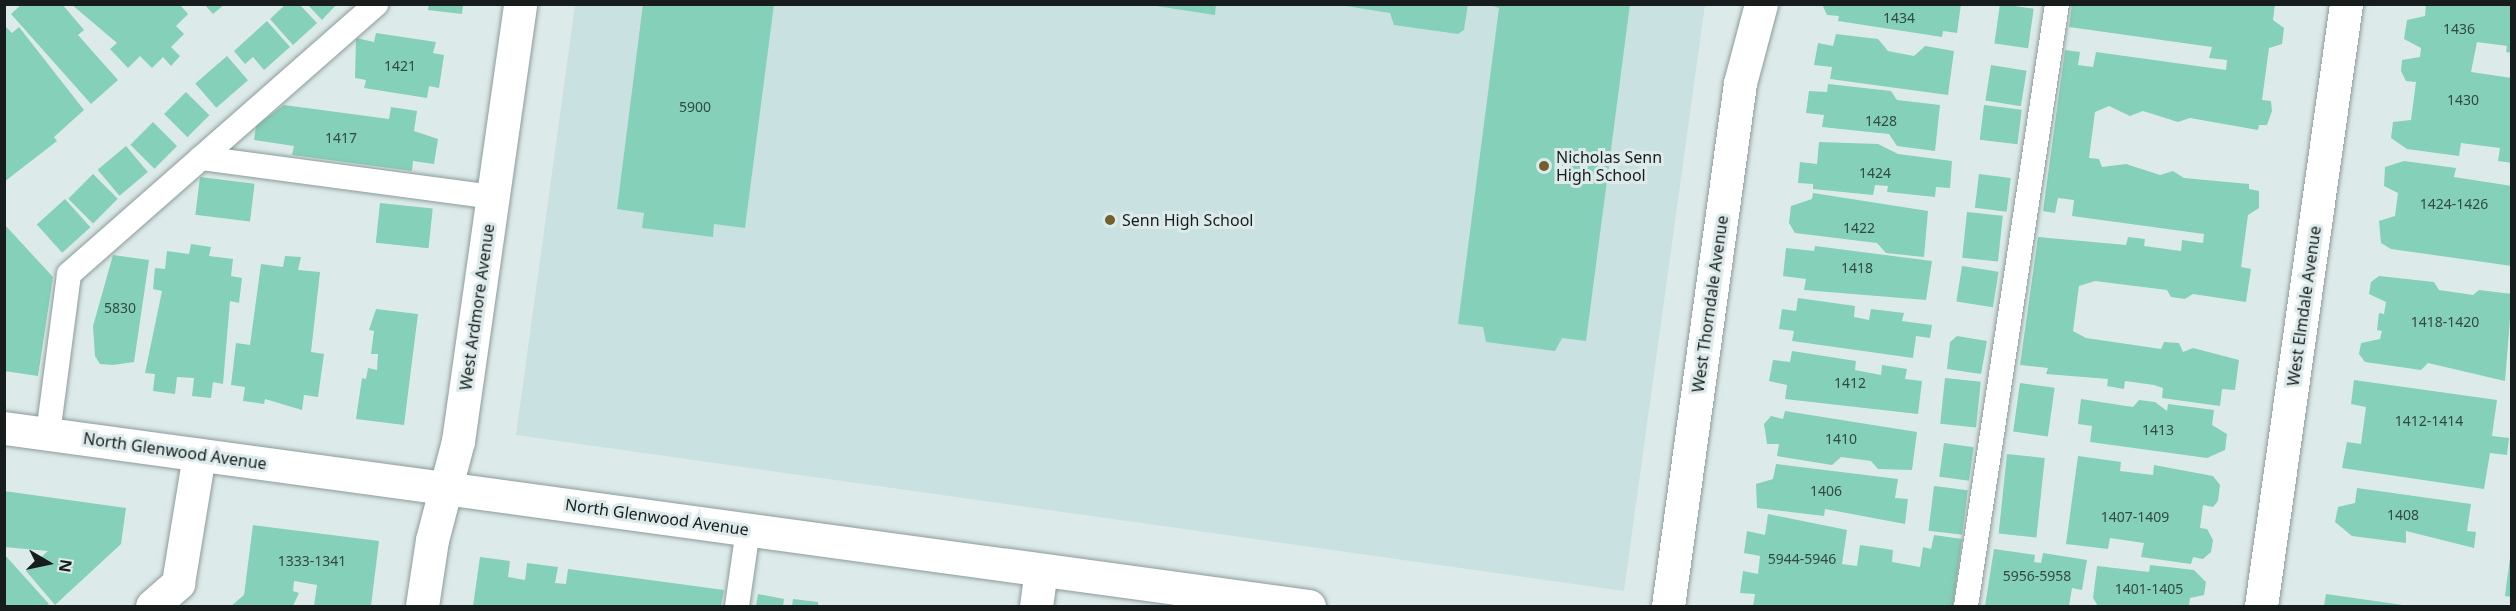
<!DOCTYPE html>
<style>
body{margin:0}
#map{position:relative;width:2516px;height:611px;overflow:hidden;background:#dcebea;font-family:"Noto Sans",sans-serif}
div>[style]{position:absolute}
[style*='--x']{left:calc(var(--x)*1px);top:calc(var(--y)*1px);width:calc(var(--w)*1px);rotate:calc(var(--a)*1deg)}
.built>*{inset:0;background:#c9e2e1}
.building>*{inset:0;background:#85d0b8;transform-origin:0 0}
.roads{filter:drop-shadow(0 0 2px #8d9b9a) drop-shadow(0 0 2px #8d9b9a)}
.service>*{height:24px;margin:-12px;padding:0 12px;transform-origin:12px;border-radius:12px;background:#fff}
.minor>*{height:33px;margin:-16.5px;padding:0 16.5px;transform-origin:16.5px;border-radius:16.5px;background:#fff}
.dots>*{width:16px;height:16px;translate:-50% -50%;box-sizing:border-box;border:3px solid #dcebea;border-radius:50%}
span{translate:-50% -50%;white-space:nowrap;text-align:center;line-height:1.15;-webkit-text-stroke:6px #dcebea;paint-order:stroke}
.number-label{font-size:14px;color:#324a44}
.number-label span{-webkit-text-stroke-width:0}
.poi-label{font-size:16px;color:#171d1d}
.left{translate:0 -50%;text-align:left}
.street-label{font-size:16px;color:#171d1d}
.frame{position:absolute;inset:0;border:6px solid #171d1d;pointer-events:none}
.north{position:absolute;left:18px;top:533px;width:60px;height:60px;-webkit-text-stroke:4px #dcebea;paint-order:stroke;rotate:99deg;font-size:16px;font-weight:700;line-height:24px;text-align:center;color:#171d1d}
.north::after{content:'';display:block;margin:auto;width:21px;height:27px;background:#171d1d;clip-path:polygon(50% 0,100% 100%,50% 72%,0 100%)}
</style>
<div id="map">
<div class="built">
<div style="clip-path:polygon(575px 5px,1705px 5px,1624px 591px,516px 435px)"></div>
</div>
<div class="building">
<div style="clip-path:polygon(22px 4px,62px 4px,84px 30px,78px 35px,118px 80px,91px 104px,11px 14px)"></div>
<div style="clip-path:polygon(71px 4px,179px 4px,188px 14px,176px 26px,184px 34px,171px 47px,180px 56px,171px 66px,163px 57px,152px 68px,140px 56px,128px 68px,110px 49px,117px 43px)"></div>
<div style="clip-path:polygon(204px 4px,225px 4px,213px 14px)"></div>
<div style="clip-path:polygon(286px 4px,299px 4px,317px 23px,293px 45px,270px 19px)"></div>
<div style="clip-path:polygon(307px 4px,337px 4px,322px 20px)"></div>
<div style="clip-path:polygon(429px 4px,463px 4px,462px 14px,428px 10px)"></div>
<div style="clip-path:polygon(643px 4px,774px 4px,745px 228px,714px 224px,713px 237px,642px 228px,644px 213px,617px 209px)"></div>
<div style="clip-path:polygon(1143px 4px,1216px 4px,1215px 15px)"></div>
<div style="clip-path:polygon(1333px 4px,1468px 4px,1464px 30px,1458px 34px,1394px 25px,1390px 13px)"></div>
<div style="clip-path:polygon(1486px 4px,1630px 4px,1586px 341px,1562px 338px,1555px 351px,1486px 342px,1483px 327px,1458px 324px,1499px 8px)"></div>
<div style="clip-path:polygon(1822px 4px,1961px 4px,1957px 33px,1943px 31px,1942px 37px,1838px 21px,1839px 16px,1827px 15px)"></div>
<div style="left:2000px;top:4px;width:34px;height:40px;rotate:8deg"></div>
<div style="clip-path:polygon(2072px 4px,2275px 4px,2273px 20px,2284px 28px,2282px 44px,2269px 48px,2262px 100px,2271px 101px,2272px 111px,2267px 125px,2259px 125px,2258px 130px,2190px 118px,2178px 122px,2143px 111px,2130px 116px,2109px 106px,2095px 112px,2089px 158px,2099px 159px,2102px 167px,2126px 164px,2160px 175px,2173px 171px,2184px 178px,2249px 184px,2249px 189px,2259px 191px,2259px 208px,2248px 215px,2241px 267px,2251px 269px,2246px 302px,2193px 294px,2185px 299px,2171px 297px,2167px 290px,2095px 281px,2079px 286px,2073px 331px,2086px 338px,2161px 349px,2164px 342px,2179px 343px,2183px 352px,2193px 348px,2239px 360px,2235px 390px,2222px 389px,2220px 406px,2162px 398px,2163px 388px,2154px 385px,2125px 381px,2124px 389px,2107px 386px,2108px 379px,2046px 374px,2048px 368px,2020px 365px,2038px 237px,2126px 245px,2128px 237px,2145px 239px,2144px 246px,2181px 251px,2182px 240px,2203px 243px,2204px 234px,2072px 216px,2074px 200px,2058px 198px,2055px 213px,2043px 211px,2065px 50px,2080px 52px,2078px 65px,2093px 67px,2096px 52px,2226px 70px,2227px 60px,2209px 58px,2212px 47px,2069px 27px)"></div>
<div style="clip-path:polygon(2426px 4px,2512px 6px,2512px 53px,2506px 52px,2507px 46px,2477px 42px,2471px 72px,2512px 78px,2512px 163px,2498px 161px,2500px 148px,2461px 143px,2459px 156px,2407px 149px,2391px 138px,2393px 122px,2411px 120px,2416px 82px,2406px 81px,2401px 71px,2402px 60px,2420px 57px,2421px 48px,2404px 39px,2407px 20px,2425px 16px)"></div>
<div style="clip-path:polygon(267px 21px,290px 47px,264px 70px,253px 57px,245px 64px,234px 51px)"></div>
<div style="clip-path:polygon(4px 25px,12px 33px,19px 27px,84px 110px,54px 137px,57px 141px,4px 182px)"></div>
<div style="clip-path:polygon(376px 33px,436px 42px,433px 53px,444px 55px,439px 88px,429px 86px,427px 98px,364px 88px,366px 80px,355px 78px,356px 38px,374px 42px)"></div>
<div style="clip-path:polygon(1836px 34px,1878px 39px,1888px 51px,1914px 56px,1925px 46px,1954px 51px,1948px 95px,1830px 79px,1832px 67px,1814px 65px,1818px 43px,1833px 46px)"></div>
<div style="left:227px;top:56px;width:32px;height:42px;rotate:49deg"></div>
<div style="left:1991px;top:65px;width:36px;height:36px;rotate:9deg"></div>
<div style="clip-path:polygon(1828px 84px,1891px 91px,1897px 100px,1940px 105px,1935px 151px,1897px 146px,1889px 134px,1822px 127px,1824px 115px,1806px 113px,1809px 91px,1827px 92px)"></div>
<div style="left:186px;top:92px;width:33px;height:31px;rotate:45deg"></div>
<div style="clip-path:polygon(284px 105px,389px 119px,391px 107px,417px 111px,414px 131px,438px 139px,434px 164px,413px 161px,412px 171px,292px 155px,294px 146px,254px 140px,256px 126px)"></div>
<div style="left:1984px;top:105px;width:38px;height:35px;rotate:7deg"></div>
<div style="left:153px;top:122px;width:34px;height:32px;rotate:45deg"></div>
<div style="clip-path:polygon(1819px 142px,1878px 144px,1898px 154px,1952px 161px,1950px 188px,1936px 187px,1935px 197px,1887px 192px,1888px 186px,1875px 185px,1873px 195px,1813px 189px,1813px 184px,1798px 183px,1800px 162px,1817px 164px)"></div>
<div style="left:126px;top:146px;width:34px;height:37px;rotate:50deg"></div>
<div style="clip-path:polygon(2404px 161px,2456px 168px,2454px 177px,2512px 186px,2512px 266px,2391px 249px,2381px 243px,2379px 221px,2395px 216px,2398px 193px,2384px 186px,2385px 167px)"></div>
<div style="left:93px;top:174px;width:35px;height:35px;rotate:45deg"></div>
<div style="left:1979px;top:174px;width:32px;height:34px;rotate:7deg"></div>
<div style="left:200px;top:177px;width:55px;height:38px;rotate:7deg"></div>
<div style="clip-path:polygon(1813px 193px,1928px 211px,1924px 257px,1886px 253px,1877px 243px,1795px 233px,1789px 223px,1791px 206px,1812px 199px)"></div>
<div style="left:65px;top:199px;width:38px;height:38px;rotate:48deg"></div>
<div style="left:380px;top:203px;width:53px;height:40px;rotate:6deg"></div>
<div style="left:1967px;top:212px;width:36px;height:46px;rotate:6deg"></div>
<div style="clip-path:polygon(4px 224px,53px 277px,38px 376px,4px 371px)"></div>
<div style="clip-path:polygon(191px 244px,211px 247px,209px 256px,233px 259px,231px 276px,242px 278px,239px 303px,230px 301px,223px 384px,213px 382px,211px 398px,192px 396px,194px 378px,177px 377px,175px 394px,153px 391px,155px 374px,145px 373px,162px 291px,153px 289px,155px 268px,165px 269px,167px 251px,189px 254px)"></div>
<div style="clip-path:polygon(1815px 246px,1932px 261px,1926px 300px,1804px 290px,1806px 279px,1783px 276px,1786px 248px,1814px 251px)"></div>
<div style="clip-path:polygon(113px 255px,149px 260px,134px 362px,113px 365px,100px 364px,95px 356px,93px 326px)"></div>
<div style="clip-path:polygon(285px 256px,301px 257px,298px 270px,320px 272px,311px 352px,324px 354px,318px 397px,304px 395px,302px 410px,265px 399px,264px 404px,243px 401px,245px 387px,231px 385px,236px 343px,250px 345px,261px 264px,283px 267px)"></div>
<div style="left:1962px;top:266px;width:37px;height:36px;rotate:9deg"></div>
<div style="clip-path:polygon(2379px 276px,2434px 282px,2439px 290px,2473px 295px,2479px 290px,2512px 294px,2505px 381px,2428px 363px,2421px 370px,2365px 362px,2359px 354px,2361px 343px,2380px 339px,2382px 331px,2377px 330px,2379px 313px,2384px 314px,2386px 302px,2369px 294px,2371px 282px)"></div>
<div style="clip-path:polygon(1798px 298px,1855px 306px,1854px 317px,1869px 320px,1871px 309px,1904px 313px,1902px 321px,1932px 325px,1930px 338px,1916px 336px,1913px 358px,1792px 341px,1794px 331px,1779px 329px,1782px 309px,1796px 311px)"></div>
<div style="clip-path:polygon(376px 309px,418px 314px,404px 425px,356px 419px,362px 378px,366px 379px,368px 368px,377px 370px,378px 354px,371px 354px,374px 331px,369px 330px)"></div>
<div style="clip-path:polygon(1957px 336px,1987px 341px,1981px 374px,1947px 369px,1950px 342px)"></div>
<div style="clip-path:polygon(1792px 351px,1856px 361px,1855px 370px,1881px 375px,1882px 365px,1907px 369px,1905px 379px,1922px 381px,1918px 414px,1785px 399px,1787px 385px,1769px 381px,1773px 360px,1790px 362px)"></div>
<div style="left:1945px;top:378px;width:36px;height:46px;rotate:6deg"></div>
<div style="clip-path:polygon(2354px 380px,2497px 400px,2492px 436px,2509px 438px,2507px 455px,2490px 453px,2484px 489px,2342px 468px,2347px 442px,2361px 444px,2366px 407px,2351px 404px)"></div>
<div style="left:2020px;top:383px;width:35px;height:49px;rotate:8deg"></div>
<div style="clip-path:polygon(2081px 399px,2133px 407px,2139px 400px,2155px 402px,2167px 411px,2168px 404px,2214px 410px,2212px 425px,2227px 434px,2225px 450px,2207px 458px,2090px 442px,2092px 426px,2078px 424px)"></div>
<div style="clip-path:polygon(1785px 411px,1917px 432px,1912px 470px,1878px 469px,1871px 461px,1841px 457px,1832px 465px,1777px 456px,1779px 444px,1767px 444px,1764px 424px,1771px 416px,1783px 419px)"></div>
<div style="left:1944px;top:443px;width:30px;height:34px;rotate:8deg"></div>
<div style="left:2007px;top:454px;width:38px;height:80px;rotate:6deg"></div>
<div style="clip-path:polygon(2078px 456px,2121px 462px,2120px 471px,2153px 475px,2154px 465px,2213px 476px,2220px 485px,2218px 501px,2213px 507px,2203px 505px,2200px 528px,2207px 529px,2213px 540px,2211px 552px,2203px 559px,2193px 557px,2191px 564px,2141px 557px,2144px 543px,2110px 538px,2108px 549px,2066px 544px)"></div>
<div style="clip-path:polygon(1776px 464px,1898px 479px,1895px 498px,1908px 499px,1905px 524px,1825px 509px,1824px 516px,1757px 508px,1756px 484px,1773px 479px)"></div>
<div style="left:1934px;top:486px;width:34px;height:45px;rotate:7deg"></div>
<div style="clip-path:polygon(2357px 488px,2471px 504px,2467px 531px,2476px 532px,2474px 548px,2406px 531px,2406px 543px,2352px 536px,2335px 522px,2338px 507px,2355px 503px)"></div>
<div style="clip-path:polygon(4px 491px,126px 508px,121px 544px,55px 605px,26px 571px,48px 551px,4px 547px)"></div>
<div style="clip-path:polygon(1768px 514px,1847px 530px,1842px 564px,1857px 566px,1860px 545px,1893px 550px,1892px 562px,1920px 567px,1923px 547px,1931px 549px,1934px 535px,1962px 539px,1953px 606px,1753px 606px,1755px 594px,1740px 593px,1743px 571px,1758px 574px,1760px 556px,1744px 553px,1747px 531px,1765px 535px)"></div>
<div style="clip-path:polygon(253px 525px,379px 541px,371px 606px,314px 606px,317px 585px,294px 581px,293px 591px,299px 593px,293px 606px,231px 606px,244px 595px)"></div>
<div style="clip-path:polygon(1994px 549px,2035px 555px,2034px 562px,2041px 563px,2043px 553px,2087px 560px,2082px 590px,2072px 588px,2069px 606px,1985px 606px)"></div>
<div style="clip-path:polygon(4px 554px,49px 604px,46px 606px,4px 606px)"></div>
<div style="clip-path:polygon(480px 557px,510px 561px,508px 577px,525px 580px,527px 563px,558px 567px,555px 583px,566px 584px,568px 569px,724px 590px,721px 606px,473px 606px)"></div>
<div style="clip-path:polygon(2510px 558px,2512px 558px,2512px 597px,2505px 596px)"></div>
<div style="clip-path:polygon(2150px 565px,2194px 570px,2206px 582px,2204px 595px,2190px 598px,2189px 606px,2098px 606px,2093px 598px,2097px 566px,2149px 572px)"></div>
<div style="clip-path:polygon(758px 594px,784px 599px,783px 606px,756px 606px)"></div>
<div style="clip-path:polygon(2326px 594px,2403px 605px,2403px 606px,2324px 606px)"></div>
<div style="clip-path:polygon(793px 599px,818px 602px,818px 606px,792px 606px)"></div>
</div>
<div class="roads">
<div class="service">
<div style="--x:201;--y:158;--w:295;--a:7.6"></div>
<div style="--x:48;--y:434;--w:161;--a:-82.5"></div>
<div style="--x:69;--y:274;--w:409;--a:-41.3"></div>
<div style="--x:737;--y:606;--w:77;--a:-81.8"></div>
<div style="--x:1966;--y:606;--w:609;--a:-81.4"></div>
</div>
<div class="minor">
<div style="--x:4;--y:428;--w:1317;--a:7.77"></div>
<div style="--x:152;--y:606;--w:35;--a:-41"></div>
<div style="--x:178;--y:583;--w:130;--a:-80.7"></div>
<div style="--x:422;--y:606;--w:67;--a:-81.4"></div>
<div style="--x:432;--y:540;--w:102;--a:-75.3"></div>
<div style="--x:458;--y:441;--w:441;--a:-81.9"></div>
<div style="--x:1036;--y:606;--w:36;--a:-82"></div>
<div style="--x:1668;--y:606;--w:528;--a:-82.16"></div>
<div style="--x:1740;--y:83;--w:82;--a:-75.1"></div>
<div style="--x:2261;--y:606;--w:608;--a:-81.96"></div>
</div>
</div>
<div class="dots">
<div style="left:1544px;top:166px;background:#72602e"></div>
<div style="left:1110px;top:220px;background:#72602e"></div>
</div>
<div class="number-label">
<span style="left:1899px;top:18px">1434</span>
<span style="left:2459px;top:29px">1436</span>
<span style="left:400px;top:66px">1421</span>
<span style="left:2463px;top:100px">1430</span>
<span style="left:695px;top:107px">5900</span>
<span style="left:1881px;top:121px">1428</span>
<span style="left:341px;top:138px">1417</span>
<span style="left:1875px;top:173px">1424</span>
<span style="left:2454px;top:204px">1424-1426</span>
<span style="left:1859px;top:228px">1422</span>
<span style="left:1857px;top:268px">1418</span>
<span style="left:120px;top:308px">5830</span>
<span style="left:2445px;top:322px">1418-1420</span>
<span style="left:1850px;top:383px">1412</span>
<span style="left:2429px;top:421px">1412-1414</span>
<span style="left:2158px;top:430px">1413</span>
<span style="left:1841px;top:439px">1410</span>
<span style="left:1826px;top:491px">1406</span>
<span style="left:2403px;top:515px">1408</span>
<span style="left:2135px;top:517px">1407-1409</span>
<span style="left:1802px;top:559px">5944-5946</span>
<span style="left:312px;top:561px">1333-1341</span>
<span style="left:2037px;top:576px">5956-5958</span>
<span style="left:2149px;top:589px">1401-1405</span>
</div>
<div class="poi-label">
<span class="left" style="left:1556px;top:166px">Nicholas Senn<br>High School</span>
<span class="left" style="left:1122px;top:220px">Senn High School</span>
</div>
<div class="street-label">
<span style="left:1710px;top:304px;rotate:-82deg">West Thorndale Avenue</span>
<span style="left:2304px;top:306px;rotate:-82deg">West Elmdale Avenue</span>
<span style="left:477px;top:307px;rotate:-82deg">West Ardmore Avenue</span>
<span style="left:175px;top:451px;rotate:8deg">North Glenwood Avenue</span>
<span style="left:657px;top:517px;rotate:8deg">North Glenwood Avenue</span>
</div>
<div class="frame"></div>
<div class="north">N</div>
</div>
